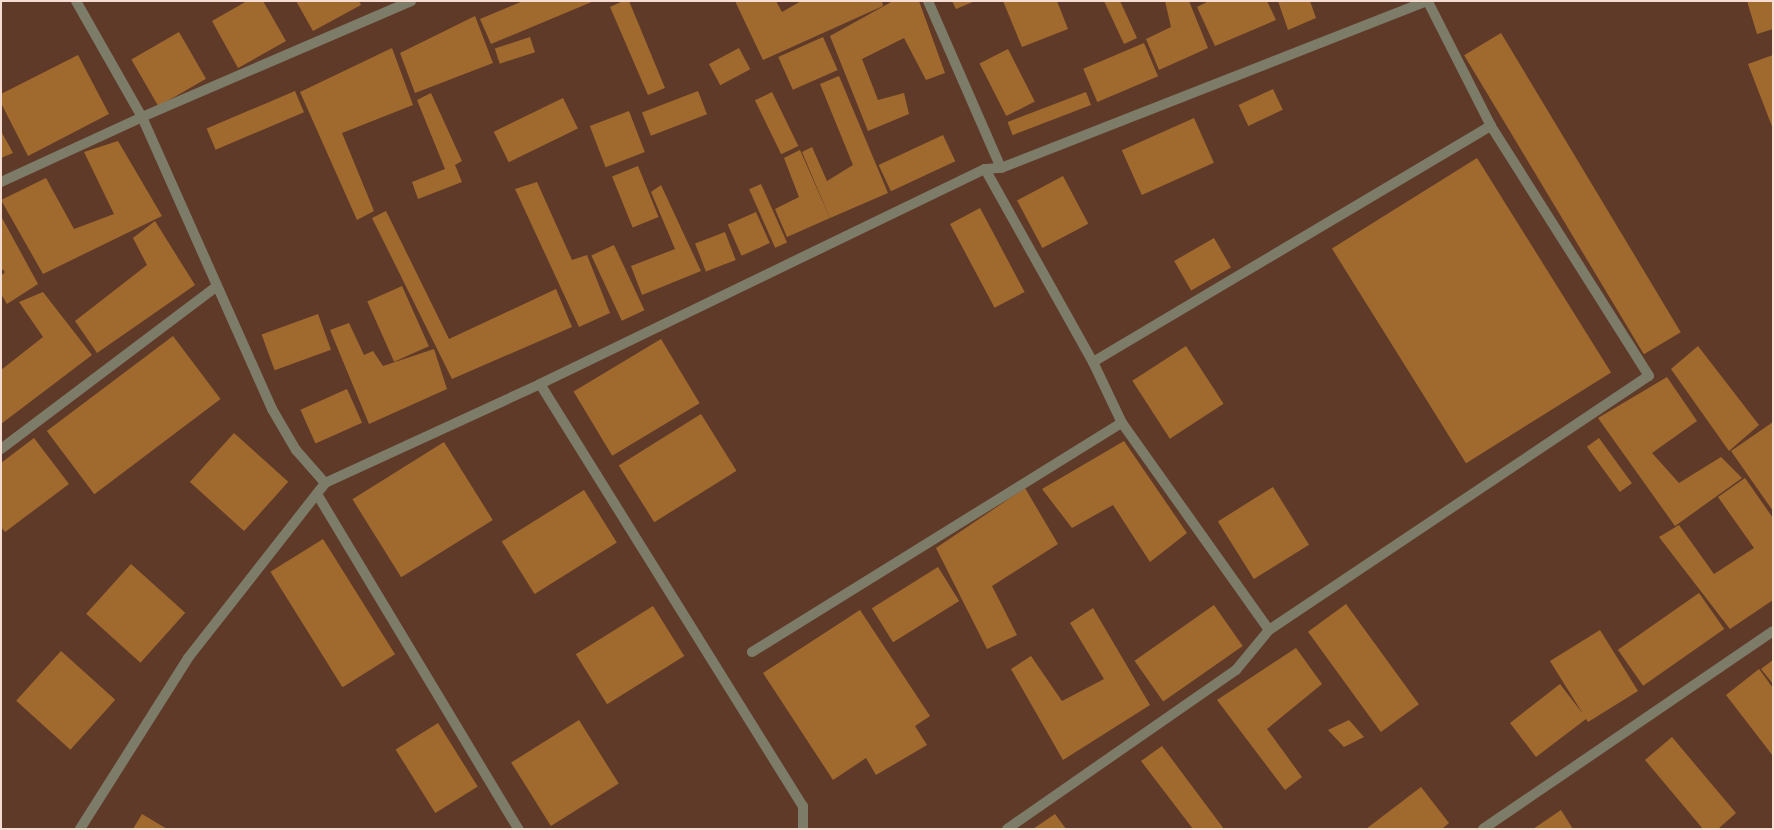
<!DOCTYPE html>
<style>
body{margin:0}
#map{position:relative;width:1774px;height:830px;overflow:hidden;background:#603a28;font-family:Helvetica,sans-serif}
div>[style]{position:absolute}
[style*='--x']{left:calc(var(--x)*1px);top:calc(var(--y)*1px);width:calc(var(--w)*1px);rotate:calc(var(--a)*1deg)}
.building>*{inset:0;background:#a06a2f;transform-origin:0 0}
.lane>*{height:10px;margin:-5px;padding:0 5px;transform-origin:5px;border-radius:5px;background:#7d7c69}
.street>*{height:10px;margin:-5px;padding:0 5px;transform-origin:5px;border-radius:5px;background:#7d7c69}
span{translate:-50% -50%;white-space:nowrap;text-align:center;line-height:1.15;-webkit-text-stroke:4.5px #603a28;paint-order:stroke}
.frame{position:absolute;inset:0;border:2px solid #f6ddd3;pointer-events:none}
</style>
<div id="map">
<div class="building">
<div style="clip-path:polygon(247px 1px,263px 1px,286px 41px,238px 68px,212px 21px)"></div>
<div style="clip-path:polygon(296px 1px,359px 1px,361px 5px,313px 31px)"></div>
<div style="clip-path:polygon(523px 1px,594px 1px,491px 44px,480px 19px)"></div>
<div style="clip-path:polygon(623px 1px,629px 1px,665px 88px,648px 95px,610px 7px)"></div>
<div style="clip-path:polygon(735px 1px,776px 1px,782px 12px,801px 1px,882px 1px,883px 6px,763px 60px)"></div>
<div style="clip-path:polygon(893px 1px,919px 1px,945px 73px,926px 80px,904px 38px,862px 59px,878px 100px,904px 93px,909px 114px,868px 131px,830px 36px)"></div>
<div style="clip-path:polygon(952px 1px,975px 1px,956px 9px)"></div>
<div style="clip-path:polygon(1003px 1px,1057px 1px,1068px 29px,1022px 47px)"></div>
<div style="clip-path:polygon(1104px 1px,1120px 1px,1137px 38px,1124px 44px)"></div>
<div style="clip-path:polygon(1165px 1px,1189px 1px,1208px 48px,1159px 70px,1146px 39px,1171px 27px)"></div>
<div style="clip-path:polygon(1209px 1px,1267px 1px,1276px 20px,1215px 46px,1197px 7px)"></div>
<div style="clip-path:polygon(1278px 1px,1310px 1px,1316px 18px,1288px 30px)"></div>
<div style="clip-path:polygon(1747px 1px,1773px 1px,1773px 29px,1757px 34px)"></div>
<div style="clip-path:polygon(475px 16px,493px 63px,415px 93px,400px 53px)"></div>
<div style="left:179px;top:32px;width:54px;height:55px;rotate:60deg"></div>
<div style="left:1501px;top:33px;width:349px;height:43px;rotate:59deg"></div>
<div style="left:530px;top:37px;width:16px;height:37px;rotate:72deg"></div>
<div style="left:823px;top:37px;width:36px;height:49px;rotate:66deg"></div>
<div style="left:1144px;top:43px;width:36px;height:66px;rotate:67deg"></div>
<div style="clip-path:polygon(392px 48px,413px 105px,342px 133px,374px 211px,357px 220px,300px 92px)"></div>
<div style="left:739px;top:48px;width:24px;height:34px;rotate:62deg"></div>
<div style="left:1008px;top:49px;width:59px;height:32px;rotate:63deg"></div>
<div style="clip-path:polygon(78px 55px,109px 114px,28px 156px,1px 103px,1px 94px)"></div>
<div style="clip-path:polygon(1773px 55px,1773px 129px,1748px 64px)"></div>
<div style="clip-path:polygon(839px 76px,888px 193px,830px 218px,802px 152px,812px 147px,827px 181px,853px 165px,820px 84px)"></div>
<div style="left:1273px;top:89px;width:23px;height:38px;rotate:65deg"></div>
<div style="left:295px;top:91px;width:23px;height:96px;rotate:67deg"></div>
<div style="left:698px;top:91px;width:25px;height:60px;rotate:69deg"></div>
<div style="left:772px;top:92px;width:60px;height:19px;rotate:64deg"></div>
<div style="left:1086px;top:92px;width:14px;height:84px;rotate:69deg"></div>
<div style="clip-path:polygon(431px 93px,462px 161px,455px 165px,462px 182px,418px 199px,412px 182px,445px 169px,417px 100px)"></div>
<div style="left:563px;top:98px;width:34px;height:77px;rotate:64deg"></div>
<div style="left:629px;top:111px;width:44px;height:42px;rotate:69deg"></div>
<div style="left:1194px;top:118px;width:49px;height:79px;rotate:66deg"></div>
<div style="clip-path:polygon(1px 131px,13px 153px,1px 158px)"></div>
<div style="left:943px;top:135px;width:29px;height:71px;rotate:65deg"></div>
<div style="clip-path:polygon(118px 141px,162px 216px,43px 274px,1px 200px,46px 178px,74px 229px,114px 214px,84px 152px)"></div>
<div style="clip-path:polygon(800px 150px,830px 218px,787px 237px,775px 209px,799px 197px,784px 158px)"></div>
<div style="left:1477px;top:158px;width:253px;height:171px;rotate:58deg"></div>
<div style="left:638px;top:166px;width:55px;height:28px;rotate:68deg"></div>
<div style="left:1063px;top:176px;width:54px;height:52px;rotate:62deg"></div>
<div style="clip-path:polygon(537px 182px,572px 260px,587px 255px,610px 313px,579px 327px,515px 189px)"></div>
<div style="left:761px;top:184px;width:64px;height:13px;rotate:66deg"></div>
<div style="clip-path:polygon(661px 185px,701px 271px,642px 295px,631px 266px,675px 249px,651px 192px)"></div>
<div style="left:980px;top:208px;width:95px;height:34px;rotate:62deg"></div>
<div style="clip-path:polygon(386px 211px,449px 339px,556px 289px,572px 327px,452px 379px,372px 218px)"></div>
<div style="left:756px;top:212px;width:34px;height:31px;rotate:66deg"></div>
<div style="clip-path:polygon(1px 216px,38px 284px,7px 304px,1px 294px,1px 276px,5px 272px,1px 268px)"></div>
<div style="clip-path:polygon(155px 221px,195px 285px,97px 353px,75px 321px,147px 265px,133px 238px)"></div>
<div style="left:725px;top:232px;width:30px;height:32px;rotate:69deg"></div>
<div style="left:1214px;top:238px;width:34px;height:46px;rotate:60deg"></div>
<div style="left:614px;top:245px;width:72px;height:25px;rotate:65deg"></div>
<div style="left:402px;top:286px;width:66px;height:38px;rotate:66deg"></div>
<div style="clip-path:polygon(43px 292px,92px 355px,1px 424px,1px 370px,43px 337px,19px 302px)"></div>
<div style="left:318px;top:314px;width:38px;height:60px;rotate:70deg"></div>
<div style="clip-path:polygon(349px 323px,364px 355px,373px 351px,383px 366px,434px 349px,447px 389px,369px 424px,330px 330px)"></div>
<div style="left:173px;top:336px;width:79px;height:158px;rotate:53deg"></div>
<div style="left:661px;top:339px;width:75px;height:102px;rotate:59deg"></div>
<div style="left:1186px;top:346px;width:69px;height:64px;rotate:57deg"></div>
<div style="clip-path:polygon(1698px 346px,1759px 425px,1729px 451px,1671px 369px)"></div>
<div style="clip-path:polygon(1667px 377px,1697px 421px,1652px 453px,1679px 483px,1721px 457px,1742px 478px,1675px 526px,1598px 418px)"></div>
<div style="left:347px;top:389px;width:37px;height:51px;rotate:66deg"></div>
<div style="left:701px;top:414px;width:67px;height:97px;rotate:58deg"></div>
<div style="clip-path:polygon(1773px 422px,1773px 511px,1731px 451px)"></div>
<div style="left:234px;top:433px;width:73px;height:66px;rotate:42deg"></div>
<div style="clip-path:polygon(34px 438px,69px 484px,5px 532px,1px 527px,1px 463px)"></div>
<div style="left:1599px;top:438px;width:56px;height:15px;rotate:54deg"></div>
<div style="clip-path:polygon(1124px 441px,1187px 533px,1150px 562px,1113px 505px,1072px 528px,1042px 489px)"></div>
<div style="left:444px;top:442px;width:92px;height:108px;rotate:58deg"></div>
<div style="clip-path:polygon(1745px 478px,1773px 518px,1773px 600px,1730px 629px,1659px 537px,1679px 525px,1714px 574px,1754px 548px,1718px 497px)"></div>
<div style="left:1273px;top:487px;width:68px;height:65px;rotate:58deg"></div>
<div style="clip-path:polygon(1025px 488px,1058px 544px,992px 586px,1017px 635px,987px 649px,936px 548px)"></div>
<div style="left:584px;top:490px;width:62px;height:97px;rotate:58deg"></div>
<div style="left:323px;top:539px;width:136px;height:62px;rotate:58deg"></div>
<div style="left:131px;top:564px;width:73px;height:67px;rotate:42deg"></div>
<div style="left:938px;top:567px;width:40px;height:78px;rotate:58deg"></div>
<div style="left:1699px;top:593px;width:44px;height:99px;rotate:55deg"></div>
<div style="left:1346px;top:604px;width:124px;height:47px;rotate:54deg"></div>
<div style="left:1214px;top:605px;width:50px;height:97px;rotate:55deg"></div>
<div style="left:653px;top:606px;width:59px;height:91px;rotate:58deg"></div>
<div style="clip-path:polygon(1093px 608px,1150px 705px,1063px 760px,1011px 669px,1031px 656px,1062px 701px,1104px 679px,1070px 623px)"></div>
<div style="clip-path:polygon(860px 610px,930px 716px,915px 726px,927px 745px,876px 775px,866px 758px,833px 780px,763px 673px)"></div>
<div style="clip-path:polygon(1600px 630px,1638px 691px,1588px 722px,1586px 719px,1536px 757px,1510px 723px,1560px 684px,1583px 714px,1550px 661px)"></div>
<div style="clip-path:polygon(1296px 648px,1322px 684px,1267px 729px,1302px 777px,1285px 790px,1217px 700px)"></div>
<div style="left:61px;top:651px;width:73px;height:67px;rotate:42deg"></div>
<div style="clip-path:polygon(1773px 660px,1773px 684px,1761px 669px)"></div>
<div style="clip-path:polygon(1759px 669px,1773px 688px,1773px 756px,1726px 695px)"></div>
<div style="left:579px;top:720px;width:75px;height:80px;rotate:58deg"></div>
<div style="clip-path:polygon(1349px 720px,1364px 737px,1344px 747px,1328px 730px)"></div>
<div style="left:438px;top:723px;width:75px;height:50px;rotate:58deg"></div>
<div style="clip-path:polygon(1672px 737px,1736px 813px,1718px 829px,1703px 829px,1645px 760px)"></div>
<div style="clip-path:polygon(1162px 746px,1224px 829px,1193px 829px,1141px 761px)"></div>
<div style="clip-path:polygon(1421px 787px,1449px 823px,1442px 829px,1366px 829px)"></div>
<div style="clip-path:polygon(1561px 810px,1573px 829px,1533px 829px)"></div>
<div style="clip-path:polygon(142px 814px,167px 829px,133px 829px)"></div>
<div style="clip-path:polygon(1055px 814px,1066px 829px,1033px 829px)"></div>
</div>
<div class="lane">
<div style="--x:985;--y:169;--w:221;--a:60.8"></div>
<div style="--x:1093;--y:362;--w:68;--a:64.6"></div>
<div style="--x:1093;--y:362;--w:463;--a:-30.7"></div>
<div style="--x:540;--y:384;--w:497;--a:58.1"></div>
<div style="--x:803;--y:806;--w:23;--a:90"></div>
<div style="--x:317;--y:494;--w:391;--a:59"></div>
<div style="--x:752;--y:652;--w:435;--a:-31.8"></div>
<div style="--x:1122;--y:423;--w:254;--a:54.6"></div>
<div style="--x:1007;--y:829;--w:279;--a:-34.8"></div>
<div style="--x:1236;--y:670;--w:52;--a:-50.5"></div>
<div style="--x:1269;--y:630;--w:457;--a:-33.8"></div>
<div style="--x:1649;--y:376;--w:296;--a:-122.3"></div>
<div style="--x:1491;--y:126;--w:139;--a:-116.9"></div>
</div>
<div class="street">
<div style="--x:76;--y:1;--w:133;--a:60.4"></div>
<div style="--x:142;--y:117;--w:320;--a:66"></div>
<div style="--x:272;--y:409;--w:48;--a:59.7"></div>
<div style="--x:296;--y:450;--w:44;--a:48.7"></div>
<div style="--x:928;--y:1;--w:182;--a:66.4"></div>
<div style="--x:1;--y:182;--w:155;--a:-24.7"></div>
<div style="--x:142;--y:117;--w:293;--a:-23.3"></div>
<div style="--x:1;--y:449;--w:269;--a:-37"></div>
<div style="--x:80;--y:829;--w:202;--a:-57.7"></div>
<div style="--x:188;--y:658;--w:222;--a:-51.9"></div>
<div style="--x:325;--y:483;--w:237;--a:-24.7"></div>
<div style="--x:540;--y:384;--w:494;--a:-25.8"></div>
<div style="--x:985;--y:169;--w:16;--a:-4"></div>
<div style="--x:1001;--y:168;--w:458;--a:-21.4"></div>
<div style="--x:1483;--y:829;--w:351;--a:-34.3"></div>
</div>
<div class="frame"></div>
</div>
